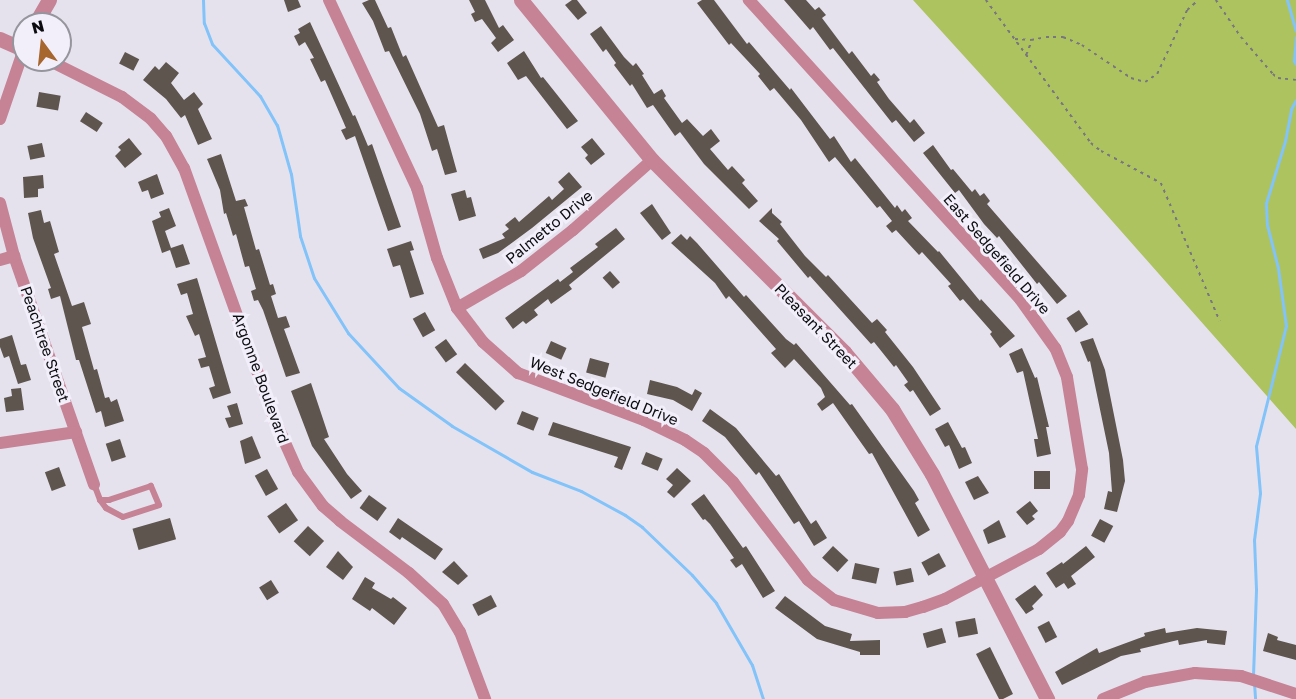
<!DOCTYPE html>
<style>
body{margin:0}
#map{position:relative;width:1296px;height:699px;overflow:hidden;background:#e5e2ee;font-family:"Golos Text",sans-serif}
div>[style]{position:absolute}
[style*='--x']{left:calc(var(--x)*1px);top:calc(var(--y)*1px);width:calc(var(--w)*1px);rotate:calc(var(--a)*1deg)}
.forest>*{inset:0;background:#acc360}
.stream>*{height:3px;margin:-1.5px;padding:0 1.5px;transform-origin:1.5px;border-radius:1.5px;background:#82c3f9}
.building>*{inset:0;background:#5d554e;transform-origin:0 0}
.path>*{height:1.5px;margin-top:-0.75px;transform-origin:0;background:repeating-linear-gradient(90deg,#78767e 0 3px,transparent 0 7.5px)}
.service>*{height:6px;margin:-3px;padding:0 3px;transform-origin:3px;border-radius:3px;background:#c58395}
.minor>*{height:12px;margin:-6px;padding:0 6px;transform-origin:6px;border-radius:6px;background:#c58395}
.tertiary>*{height:15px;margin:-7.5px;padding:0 7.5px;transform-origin:7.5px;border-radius:7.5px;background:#c58395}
span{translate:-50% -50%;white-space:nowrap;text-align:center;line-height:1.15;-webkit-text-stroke:6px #f2effb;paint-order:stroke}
.street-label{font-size:15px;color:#0c0b0f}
.north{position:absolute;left:12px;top:12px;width:60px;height:60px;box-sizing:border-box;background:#f2effb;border:2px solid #96949d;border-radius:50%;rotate:345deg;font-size:16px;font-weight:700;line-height:24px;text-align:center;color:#0c0b0f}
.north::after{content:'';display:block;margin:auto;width:21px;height:27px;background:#a6662e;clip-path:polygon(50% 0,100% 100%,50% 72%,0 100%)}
</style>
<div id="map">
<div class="forest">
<div style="clip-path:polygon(913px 0,1296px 0,1296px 429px,1052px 153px)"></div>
</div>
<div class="stream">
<div style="--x:203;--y:0;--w:23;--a:88"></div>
<div style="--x:204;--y:23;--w:22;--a:69"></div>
<div style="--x:212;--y:44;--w:71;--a:47.3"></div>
<div style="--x:260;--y:96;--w:34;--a:60"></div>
<div style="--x:277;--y:125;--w:51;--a:74.1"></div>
<div style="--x:291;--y:174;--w:63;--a:81.7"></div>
<div style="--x:300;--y:236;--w:44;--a:71.6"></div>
<div style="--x:314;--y:278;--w:65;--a:58.3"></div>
<div style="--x:348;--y:333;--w:75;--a:47.2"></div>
<div style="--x:399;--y:388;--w:65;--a:35.6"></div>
<div style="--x:452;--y:426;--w:92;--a:29.9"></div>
<div style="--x:532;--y:472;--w:53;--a:21.2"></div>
<div style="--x:581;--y:491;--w:50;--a:28.6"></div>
<div style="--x:625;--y:515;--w:21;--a:35"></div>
<div style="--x:642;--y:527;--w:69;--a:43.8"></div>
<div style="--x:692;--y:575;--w:37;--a:49"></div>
<div style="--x:716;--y:603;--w:72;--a:59.9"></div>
<div style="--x:752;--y:665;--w:36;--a:72"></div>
<div style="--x:1287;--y:0;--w:32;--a:74"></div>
<div style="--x:1296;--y:37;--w:24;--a:95"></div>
<div style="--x:1294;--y:61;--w:4;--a:56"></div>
<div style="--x:1253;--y:676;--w:87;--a:-88"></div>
<div style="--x:1256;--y:589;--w:49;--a:-92.3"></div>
<div style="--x:1254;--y:540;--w:47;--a:-82.7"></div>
<div style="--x:1260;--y:493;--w:47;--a:-94.9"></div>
<div style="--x:1256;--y:446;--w:124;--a:-76"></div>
<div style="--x:1286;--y:326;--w:59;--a:-97.9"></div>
<div style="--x:1278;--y:268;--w:44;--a:-104.3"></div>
<div style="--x:1267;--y:225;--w:22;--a:-93"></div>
<div style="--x:1266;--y:203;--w:65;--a:-73"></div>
<div style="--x:1285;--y:141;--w:33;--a:-79"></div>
<div style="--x:1291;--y:109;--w:10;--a:-61"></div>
<div style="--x:1254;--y:683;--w:16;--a:86"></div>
</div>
<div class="building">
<div style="clip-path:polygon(284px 0,298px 0,301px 7px,288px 12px)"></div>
<div style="clip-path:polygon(369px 0,375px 0,388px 28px,391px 27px,403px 57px,406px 55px,438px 127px,444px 125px,457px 172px,445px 175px,437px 149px,432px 151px,420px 114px,389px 51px,385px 52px,373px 21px,362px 3px)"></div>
<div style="clip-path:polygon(469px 0,485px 0,499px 28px,503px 25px,514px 40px,498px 52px,491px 43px,496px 38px,482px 19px,475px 22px,471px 14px,475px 12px)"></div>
<div style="clip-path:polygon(572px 0,577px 0,587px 13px,578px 20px,565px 5px)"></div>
<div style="clip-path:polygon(702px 0,714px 0,747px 44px,749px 42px,790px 90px,791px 88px,830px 139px,834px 136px,851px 162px,855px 158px,895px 208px,897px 205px,902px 212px,905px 209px,912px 218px,908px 221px,938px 252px,939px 251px,980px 301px,981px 299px,1015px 336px,1000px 348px,990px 334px,992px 332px,963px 299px,960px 301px,948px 286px,951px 284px,922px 252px,919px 255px,896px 230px,892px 233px,886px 226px,892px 221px,880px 206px,877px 208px,835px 157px,829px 162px,801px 120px,774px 88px,770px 91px,758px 76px,760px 74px,731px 43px,729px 45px,697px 3px)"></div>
<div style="clip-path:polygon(784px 0,806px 0,815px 10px,819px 7px,826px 15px,822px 18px,849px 54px,852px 51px,871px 76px,874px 73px,880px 80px,877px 82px,889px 99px,910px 123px,914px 119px,925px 133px,914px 142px,896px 120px,892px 123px,833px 48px,830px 50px,813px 27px,810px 30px)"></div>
<div style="clip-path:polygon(310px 22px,353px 116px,355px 115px,368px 146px,372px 144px,401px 227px,388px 231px,355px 136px,346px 140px,341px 130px,346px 128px,343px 121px,325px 80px,321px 82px,310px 59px,314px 58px,305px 42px,299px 46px,294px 36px,300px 33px,298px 29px)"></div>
<div style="clip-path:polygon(601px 26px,624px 57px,633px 66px,636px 63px,644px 74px,642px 75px,654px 94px,662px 89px,666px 96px,664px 98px,682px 123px,687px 119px,703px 136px,711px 129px,720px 141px,710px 149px,728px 170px,732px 166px,745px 180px,742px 183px,758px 201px,749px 209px,704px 164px,680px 132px,675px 136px,653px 105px,647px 108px,632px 84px,630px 86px,614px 65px,616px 63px,606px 49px,603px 52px,590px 34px)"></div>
<div style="clip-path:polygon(524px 51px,541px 78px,543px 77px,578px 121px,567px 129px,526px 76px,518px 80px,507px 63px)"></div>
<div style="left:125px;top:52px;width:16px;height:13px;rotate:27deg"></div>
<div style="clip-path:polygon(166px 62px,179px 73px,171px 83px,184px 100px,194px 92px,203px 104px,198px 109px,212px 139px,198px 145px,185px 115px,181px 118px,166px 99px,143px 80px,155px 66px,159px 70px)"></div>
<div style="left:39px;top:92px;width:22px;height:15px;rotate:10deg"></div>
<div style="left:86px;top:112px;width:20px;height:11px;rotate:33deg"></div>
<div style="clip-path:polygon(129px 138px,142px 154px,125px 168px,115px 156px,121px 150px,118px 147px)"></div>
<div style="clip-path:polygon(592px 138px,605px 154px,591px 165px,585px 158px,588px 155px,581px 147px)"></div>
<div style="left:42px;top:143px;width:14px;height:15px;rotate:78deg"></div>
<div style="clip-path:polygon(933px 145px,951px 170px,953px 169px,972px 192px,975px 189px,980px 196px,984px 193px,990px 201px,987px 204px,1067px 296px,1057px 304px,1039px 282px,1037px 284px,999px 236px,997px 238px,984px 224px,959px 190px,955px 193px,923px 153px)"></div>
<div style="clip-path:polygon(221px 154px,236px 201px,245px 199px,248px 206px,244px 207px,256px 250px,259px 249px,270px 285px,273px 284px,276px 294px,271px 296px,278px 318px,286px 316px,290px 327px,284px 329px,300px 373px,286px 377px,263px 310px,258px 300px,254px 301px,251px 291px,256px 289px,249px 266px,245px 267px,236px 234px,233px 236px,226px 213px,224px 214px,220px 190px,207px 159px)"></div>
<div style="clip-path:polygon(569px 172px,582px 187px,532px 228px,498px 253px,483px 259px,479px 249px,505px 238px,502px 234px,509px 229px,505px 225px,515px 217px,519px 222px,549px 196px,552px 200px,564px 189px,558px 182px)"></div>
<div style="clip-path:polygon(157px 174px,164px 194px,151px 199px,148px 190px,142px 192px,138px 182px)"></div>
<div style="clip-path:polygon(43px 175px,44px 188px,38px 189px,38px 197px,24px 198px,23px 177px)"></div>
<div style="clip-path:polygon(465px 190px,467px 198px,471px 197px,476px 216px,459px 221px,451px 194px)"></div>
<div style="clip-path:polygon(652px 204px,671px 233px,662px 240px,640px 213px)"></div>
<div style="clip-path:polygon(169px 208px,176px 226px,165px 231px,171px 248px,183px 244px,190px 264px,176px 268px,170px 250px,162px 253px,152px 221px,161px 217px,159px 212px)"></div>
<div style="clip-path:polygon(772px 208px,772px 213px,782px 222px,780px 224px,805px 256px,826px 277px,828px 275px,872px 323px,877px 319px,887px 330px,885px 332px,913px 367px,941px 409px,930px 416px,913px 390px,910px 392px,904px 385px,908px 382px,896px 365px,894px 367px,874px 342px,871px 344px,810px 276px,808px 278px,777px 241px,779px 239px,759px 221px)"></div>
<div style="clip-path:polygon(41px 210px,44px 223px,50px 221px,59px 252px,54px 254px,72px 306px,84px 302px,91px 324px,82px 327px,94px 370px,97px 369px,105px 398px,109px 397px,111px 402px,117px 399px,124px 421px,105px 427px,101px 411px,96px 413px,79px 360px,76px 360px,60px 296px,51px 299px,48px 289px,51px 288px,33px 238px,28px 213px)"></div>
<div style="clip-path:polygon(616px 228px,625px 239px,569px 285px,572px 289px,551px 304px,548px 299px,534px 310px,538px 315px,526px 324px,523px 321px,513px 329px,505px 318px,558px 279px,560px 282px,573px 272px,570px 268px,598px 247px,595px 244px)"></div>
<div style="clip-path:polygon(681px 234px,687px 240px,690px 236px,697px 243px,744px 297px,746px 295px,786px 339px,794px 345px,796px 343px,850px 405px,852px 404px,914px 491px,919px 500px,915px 503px,930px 530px,918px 537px,872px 453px,869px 454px,833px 403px,822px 411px,817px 404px,825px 397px,821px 388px,794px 359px,785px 368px,771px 353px,776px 349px,729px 296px,726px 299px,715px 283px,671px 243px)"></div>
<div style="clip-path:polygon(411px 241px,414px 250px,410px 251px,424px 294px,410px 298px,400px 265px,393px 267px,387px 249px)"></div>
<div style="left:610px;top:271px;width:15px;height:10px;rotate:48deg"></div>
<div style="clip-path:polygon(197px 278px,231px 393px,213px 399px,209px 388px,215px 386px,209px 366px,201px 368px,198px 359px,206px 357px,199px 334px,195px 336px,186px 316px,193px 314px,187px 293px,181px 295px,177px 284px)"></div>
<div style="left:1079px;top:310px;width:17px;height:15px;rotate:57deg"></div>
<div style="left:425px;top:312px;width:21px;height:14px;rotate:61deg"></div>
<div style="clip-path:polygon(12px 335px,21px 365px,26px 364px,31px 380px,18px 384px,9px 356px,4px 358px,0 347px,0 339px)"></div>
<div style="clip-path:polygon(1093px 338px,1105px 370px,1123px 460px,1125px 481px,1117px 512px,1104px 509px,1108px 491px,1112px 492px,1109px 453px,1090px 361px,1088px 362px,1080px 342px)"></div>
<div style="left:446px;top:339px;width:19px;height:14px;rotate:54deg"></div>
<div style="left:551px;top:341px;width:17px;height:13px;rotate:24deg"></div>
<div style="clip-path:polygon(1022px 348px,1035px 378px,1037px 377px,1049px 427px,1046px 427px,1051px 454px,1037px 457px,1034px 439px,1038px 439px,1023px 371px,1017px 373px,1009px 354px)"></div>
<div style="left:590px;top:358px;width:20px;height:15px;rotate:15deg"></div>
<div style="left:465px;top:363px;width:55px;height:13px;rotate:44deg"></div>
<div style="clip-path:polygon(650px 380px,677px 387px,692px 395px,695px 389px,702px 393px,692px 411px,673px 400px,647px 394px)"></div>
<div style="clip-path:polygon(311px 383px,329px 437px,324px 439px,347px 474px,362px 491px,351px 499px,312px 446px,291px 391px)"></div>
<div style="clip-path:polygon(21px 388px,24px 410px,6px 412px,4px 398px,12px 396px,11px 389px)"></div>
<div style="clip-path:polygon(237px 403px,243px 424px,229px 428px,225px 418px,231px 417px,227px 406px)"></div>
<div style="clip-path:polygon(710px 409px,736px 428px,776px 476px,779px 474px,811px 524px,816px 520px,827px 538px,814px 546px,799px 521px,794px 524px,759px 472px,756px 475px,725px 437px,702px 421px)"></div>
<div style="left:522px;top:411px;width:18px;height:14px;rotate:22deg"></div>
<div style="clip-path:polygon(553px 422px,631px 447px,622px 470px,614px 467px,618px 457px,548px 435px)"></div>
<div style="clip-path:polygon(948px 422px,962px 448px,965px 447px,972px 463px,959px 469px,949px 445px,945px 447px,935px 429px)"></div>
<div style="clip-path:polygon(252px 436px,261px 458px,245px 464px,240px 441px)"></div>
<div style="left:120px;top:439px;width:19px;height:15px;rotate:72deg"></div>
<div style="left:646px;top:452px;width:18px;height:13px;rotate:22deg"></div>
<div style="left:59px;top:467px;width:20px;height:15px;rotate:70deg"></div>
<div style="clip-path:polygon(677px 468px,691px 481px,674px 498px,667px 492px,673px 485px,666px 479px)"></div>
<div style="left:267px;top:469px;width:23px;height:14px;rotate:61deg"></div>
<div style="left:1034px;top:471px;width:16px;height:18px"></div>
<div style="clip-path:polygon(978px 476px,989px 493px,974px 500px,965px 482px)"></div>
<div style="clip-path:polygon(704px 494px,743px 548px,746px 546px,775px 591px,763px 598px,742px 564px,736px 568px,730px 560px,734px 558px,710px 524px,705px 519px,703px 520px,691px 504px)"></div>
<div style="left:369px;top:495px;width:22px;height:16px;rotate:36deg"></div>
<div style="clip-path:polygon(1030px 501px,1038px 511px,1032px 516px,1035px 519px,1027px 525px,1016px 512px)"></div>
<div style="left:286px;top:503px;width:21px;height:23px;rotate:55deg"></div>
<div style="left:170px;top:518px;width:22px;height:39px;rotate:74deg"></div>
<div style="clip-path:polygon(398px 518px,443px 549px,435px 560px,402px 537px,400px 540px,389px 532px)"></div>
<div style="left:1100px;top:519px;width:15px;height:19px;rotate:28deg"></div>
<div style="clip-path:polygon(999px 520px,1006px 537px,988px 544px,983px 530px)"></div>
<div style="left:308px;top:526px;width:22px;height:21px;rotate:43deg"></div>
<div style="left:833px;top:546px;width:21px;height:16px;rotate:43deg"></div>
<div style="clip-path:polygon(1086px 546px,1095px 557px,1071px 576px,1076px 584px,1068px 589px,1064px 583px,1056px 588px,1046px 573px,1062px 562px,1063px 564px)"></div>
<div style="clip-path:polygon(338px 551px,353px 567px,343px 580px,326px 567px)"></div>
<div style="left:939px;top:553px;width:15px;height:20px;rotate:62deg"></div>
<div style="clip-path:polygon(454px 561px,468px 576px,458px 585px,442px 572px)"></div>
<div style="left:855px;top:563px;width:25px;height:16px;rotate:12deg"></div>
<div style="left:911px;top:568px;width:14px;height:18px;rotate:78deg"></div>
<div style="clip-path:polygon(365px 577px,375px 583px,372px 588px,391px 599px,393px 597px,407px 608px,394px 625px,372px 608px,370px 611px,352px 599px)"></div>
<div style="left:271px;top:580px;width:15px;height:14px;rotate:58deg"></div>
<div style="clip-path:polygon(1035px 585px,1043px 595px,1032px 606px,1034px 609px,1026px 614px,1015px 599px)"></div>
<div style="left:491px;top:595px;width:13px;height:21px;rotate:63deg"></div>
<div style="clip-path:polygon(785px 596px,825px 626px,852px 634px,850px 641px,880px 640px,880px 655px,860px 655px,860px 652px,817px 639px,775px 608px)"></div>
<div style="left:975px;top:618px;width:16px;height:20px;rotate:79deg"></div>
<div style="left:1049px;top:621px;width:18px;height:13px;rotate:63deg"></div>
<div style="left:942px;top:628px;width:15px;height:20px;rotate:74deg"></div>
<div style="clip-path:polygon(1165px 628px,1166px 633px,1197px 628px,1227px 631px,1225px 645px,1207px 643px,1207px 640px,1179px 645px,1178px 640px,1140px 649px,1141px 652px,1121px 656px,1062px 685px,1055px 672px,1097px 648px,1099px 653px,1145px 636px,1144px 633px)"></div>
<div style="clip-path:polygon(1268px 633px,1278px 637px,1277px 640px,1296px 645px,1296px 660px,1263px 651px)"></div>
<div style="clip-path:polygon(990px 647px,1013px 694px,1003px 699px,999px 699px,976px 654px)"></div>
</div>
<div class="path">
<div style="--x:986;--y:0;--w:177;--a:53.7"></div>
<div style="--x:1091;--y:143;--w:13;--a:39"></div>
<div style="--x:1101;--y:151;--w:68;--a:28.1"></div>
<div style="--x:1161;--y:183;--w:150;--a:66.9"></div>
<div style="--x:1216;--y:0;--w:45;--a:56"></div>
<div style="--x:1241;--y:37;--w:49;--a:49.1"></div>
<div style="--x:1273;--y:74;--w:6;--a:39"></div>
<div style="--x:1278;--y:78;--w:18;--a:6"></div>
<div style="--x:1015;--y:39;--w:16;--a:4"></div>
<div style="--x:1031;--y:40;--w:15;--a:-11"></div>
<div style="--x:1046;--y:37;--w:17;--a:0"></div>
<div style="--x:1063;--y:37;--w:21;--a:23"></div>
<div style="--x:1082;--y:45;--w:59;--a:34"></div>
<div style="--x:1131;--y:78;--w:15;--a:16"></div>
<div style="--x:1145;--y:82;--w:14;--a:-34"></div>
<div style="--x:1157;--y:74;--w:71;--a:-64.9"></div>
<div style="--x:1187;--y:10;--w:15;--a:-42"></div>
<div style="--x:1026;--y:55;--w:14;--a:-69"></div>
</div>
<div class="service">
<div style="--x:94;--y:484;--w:17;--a:69"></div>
<div style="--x:100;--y:500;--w:10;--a:53"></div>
<div style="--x:106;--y:508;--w:19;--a:28"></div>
<div style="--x:123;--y:517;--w:38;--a:-18"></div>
<div style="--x:159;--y:505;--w:21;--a:-113"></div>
<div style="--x:151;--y:486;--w:44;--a:161.6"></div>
<div style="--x:109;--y:500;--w:9;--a:180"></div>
</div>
<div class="minor">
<div style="--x:329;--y:0;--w:208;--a:64.9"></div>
<div style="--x:417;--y:188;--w:73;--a:74.1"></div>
<div style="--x:437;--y:258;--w:54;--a:68.2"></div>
<div style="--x:457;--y:308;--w:43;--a:52.6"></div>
<div style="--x:483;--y:342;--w:47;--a:41.5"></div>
<div style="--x:518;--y:373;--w:134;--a:20.5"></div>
<div style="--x:644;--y:420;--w:46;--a:26"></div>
<div style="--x:685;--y:440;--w:23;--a:34"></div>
<div style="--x:704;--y:453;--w:41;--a:45"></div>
<div style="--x:733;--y:482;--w:123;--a:52.6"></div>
<div style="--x:808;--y:580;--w:33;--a:38"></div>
<div style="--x:834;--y:600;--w:46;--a:16.5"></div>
<div style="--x:878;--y:613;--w:27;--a:-2"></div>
<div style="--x:905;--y:612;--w:19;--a:-16"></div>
<div style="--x:923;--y:607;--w:23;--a:-20"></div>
<div style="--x:945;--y:599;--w:106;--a:-28"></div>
<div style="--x:1039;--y:549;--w:27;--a:-39"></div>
<div style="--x:1060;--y:532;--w:14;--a:-54"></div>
<div style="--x:1068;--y:521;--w:28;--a:-67"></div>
<div style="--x:1079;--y:495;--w:26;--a:-83"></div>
<div style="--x:1082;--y:469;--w:93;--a:-99.3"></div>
<div style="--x:1067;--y:377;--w:31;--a:-112"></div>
<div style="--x:1055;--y:348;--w:60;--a:-125.5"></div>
<div style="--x:1020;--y:299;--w:404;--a:-132.2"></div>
<div style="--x:48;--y:60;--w:83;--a:26.6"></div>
<div style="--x:122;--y:97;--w:36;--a:37"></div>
<div style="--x:151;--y:119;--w:23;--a:49"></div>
<div style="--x:166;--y:136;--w:37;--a:61"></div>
<div style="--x:184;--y:168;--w:266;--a:70.2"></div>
<div style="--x:274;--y:418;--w:59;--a:66"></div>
<div style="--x:298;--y:472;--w:42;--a:53.7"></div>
<div style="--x:323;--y:506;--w:23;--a:41"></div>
<div style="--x:340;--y:521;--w:86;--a:37"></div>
<div style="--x:409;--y:573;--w:46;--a:42.4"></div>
<div style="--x:443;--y:604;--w:33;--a:59"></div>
<div style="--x:460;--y:632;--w:72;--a:69.5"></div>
<div style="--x:0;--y:119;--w:74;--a:-71.1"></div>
<div style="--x:0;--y:203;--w:55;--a:75.2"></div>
<div style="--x:14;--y:256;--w:242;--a:70.7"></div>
<div style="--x:0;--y:260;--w:15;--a:-16"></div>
<div style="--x:457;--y:308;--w:74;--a:-30"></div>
<div style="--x:521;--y:271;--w:66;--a:-38.3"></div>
<div style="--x:573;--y:230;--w:106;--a:-41.5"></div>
<div style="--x:0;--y:443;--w:77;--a:-8.2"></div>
<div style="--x:1103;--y:699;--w:45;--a:-22"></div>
<div style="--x:1145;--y:682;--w:51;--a:-10.2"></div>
<div style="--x:1195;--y:673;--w:46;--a:3.7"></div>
<div style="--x:1241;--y:676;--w:58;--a:18.1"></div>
</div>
<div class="tertiary">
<div style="--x:521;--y:0;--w:207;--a:50.7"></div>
<div style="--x:652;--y:160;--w:272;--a:45"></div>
<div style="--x:844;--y:352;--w:75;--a:49.9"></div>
<div style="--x:892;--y:409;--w:76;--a:58.4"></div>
<div style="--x:932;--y:474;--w:253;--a:62.9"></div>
<div style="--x:35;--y:24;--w:28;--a:-60"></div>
<div style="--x:0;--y:39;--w:24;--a:24"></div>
<div style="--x:22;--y:49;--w:4;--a:-56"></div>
</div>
<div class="street-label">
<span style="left:549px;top:227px;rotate:-39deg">Palmetto Drive</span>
<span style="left:997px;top:254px;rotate:49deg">East Sedgefield Drive</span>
<span style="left:816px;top:326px;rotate:46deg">Pleasant Street</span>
<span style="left:45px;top:344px;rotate:71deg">Peachtree Street</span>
<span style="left:261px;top:378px;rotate:70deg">Argonne Boulevard</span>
<span style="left:604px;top:391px;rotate:22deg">West Sedgefield Drive</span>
</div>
<div class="north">N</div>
</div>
